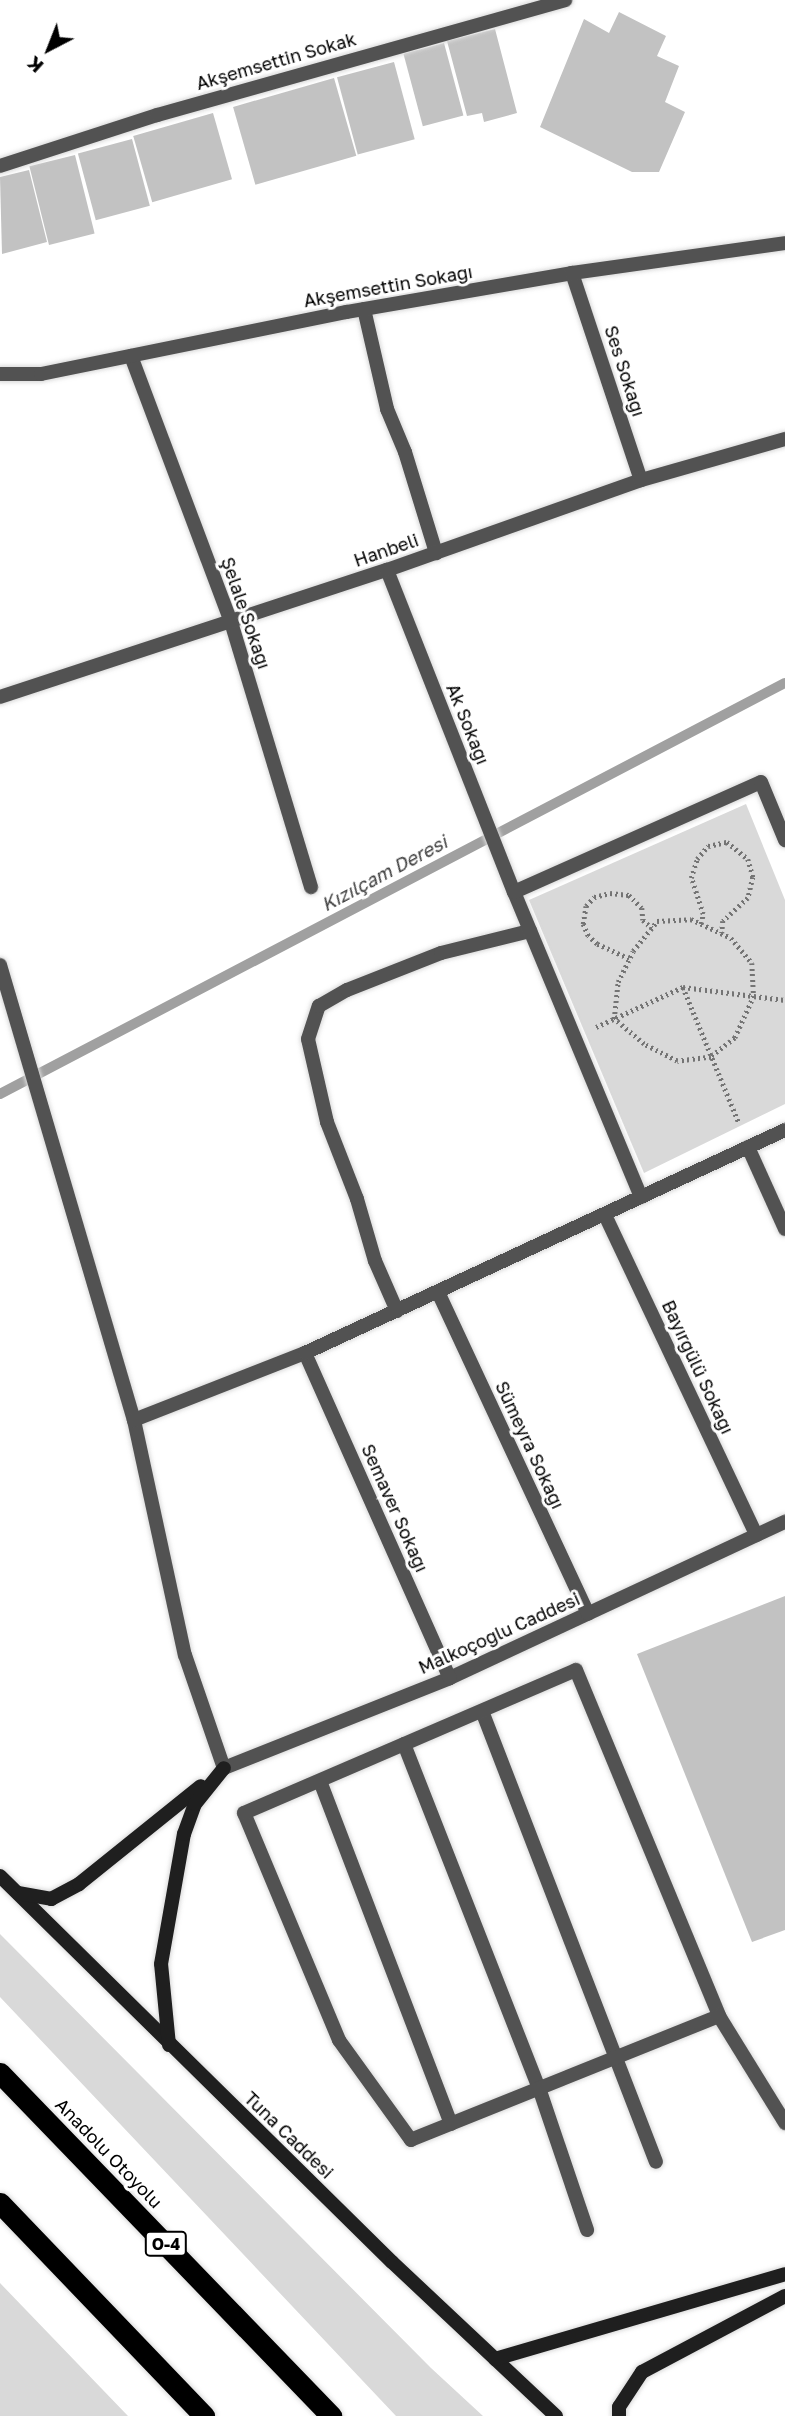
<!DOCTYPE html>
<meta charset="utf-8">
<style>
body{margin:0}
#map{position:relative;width:785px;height:2416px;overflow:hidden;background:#fff;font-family:"Golos Text",sans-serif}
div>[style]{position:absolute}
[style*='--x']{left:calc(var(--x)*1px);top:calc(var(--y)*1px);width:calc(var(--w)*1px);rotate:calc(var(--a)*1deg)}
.green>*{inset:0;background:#d9d9d9}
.stream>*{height:10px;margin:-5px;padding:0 5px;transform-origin:5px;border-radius:5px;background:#a0a0a0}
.building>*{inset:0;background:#c2c2c2;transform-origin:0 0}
.path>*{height:4.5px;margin-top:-2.25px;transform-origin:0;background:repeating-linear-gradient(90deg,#747474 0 2px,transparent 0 5.5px)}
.roads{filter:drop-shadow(0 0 2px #dbdbdb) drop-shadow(0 0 2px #dbdbdb)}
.service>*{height:14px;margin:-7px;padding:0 7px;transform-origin:7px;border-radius:7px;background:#525252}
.minor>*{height:14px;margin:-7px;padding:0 7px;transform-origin:7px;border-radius:7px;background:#525252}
.secondary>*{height:14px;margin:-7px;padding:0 7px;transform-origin:7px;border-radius:7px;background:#1f1f1f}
.motorway>*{height:21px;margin:-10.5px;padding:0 10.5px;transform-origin:10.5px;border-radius:10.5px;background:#000}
span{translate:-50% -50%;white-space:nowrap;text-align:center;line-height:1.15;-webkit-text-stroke:6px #fff;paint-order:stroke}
.shield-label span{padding:2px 5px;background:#fff;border:2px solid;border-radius:5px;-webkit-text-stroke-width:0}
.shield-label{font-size:16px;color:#000;font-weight:700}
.street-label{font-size:18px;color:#000}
.water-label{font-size:19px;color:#414141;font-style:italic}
.north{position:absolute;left:14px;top:14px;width:70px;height:70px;-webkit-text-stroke:5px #fff;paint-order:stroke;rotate:222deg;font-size:19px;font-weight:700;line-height:28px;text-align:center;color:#000}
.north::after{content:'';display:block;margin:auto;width:24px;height:32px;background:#000;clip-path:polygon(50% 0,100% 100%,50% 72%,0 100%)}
</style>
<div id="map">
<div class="green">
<div style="clip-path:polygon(746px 804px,785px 900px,785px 1104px,644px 1173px,529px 900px)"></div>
<div style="clip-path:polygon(0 1934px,431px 2368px,483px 2416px,396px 2416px,0 1997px)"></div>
<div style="clip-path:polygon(0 2282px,0 2283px,128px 2416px,0 2416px)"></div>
</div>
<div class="stream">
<div style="--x:0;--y:1094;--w:886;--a:-27.64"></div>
</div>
<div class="building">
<div style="clip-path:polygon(619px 12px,666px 36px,657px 56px,679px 66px,665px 102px,685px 112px,659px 172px,632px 172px,540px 127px,584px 19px,609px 33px)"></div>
<div style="clip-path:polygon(495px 29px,517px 113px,484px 122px,482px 113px,467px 116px,447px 41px)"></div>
<div style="left:444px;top:43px;width:75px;height:42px;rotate:75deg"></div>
<div style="left:394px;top:62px;width:80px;height:59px;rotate:75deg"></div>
<div style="left:334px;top:78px;width:81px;height:105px;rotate:74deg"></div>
<div style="left:213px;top:113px;width:69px;height:83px;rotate:74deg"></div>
<div style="left:132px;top:139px;width:69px;height:56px;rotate:75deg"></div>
<div style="left:75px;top:155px;width:81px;height:47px;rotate:76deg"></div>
<div style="clip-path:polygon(29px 170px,47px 242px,2px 254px,0 177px)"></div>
<div style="clip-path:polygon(785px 1596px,785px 1930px,752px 1942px,637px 1654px)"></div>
</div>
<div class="path">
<div style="--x:691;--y:919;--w:44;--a:25.4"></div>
<div style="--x:731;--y:938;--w:33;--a:50"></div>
<div style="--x:752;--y:963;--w:33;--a:87"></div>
<div style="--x:754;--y:996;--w:46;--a:114.3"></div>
<div style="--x:735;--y:1038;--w:31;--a:142"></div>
<div style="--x:711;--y:1057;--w:34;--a:173"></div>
<div style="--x:677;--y:1061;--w:37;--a:-153"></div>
<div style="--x:644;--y:1044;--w:39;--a:-140"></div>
<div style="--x:614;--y:1019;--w:37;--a:-84"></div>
<div style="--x:618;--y:982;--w:34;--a:-64"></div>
<div style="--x:633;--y:951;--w:38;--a:-51"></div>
<div style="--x:657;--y:921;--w:34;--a:-3"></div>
<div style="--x:701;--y:924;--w:10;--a:-79"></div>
<div style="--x:703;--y:914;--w:38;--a:-108"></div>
<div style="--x:691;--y:878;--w:20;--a:-72"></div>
<div style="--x:697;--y:859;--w:17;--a:-50"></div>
<div style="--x:708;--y:846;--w:19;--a:-12"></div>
<div style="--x:727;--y:842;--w:27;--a:39"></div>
<div style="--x:748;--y:859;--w:19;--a:74"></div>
<div style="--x:753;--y:877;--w:22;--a:103"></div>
<div style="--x:748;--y:898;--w:34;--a:137"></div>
<div style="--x:723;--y:921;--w:12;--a:95"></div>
<div style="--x:629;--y:959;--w:35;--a:-155"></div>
<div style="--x:597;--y:944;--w:12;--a:-138"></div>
<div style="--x:588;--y:936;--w:13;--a:-113"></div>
<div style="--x:583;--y:924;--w:18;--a:-81"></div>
<div style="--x:586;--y:906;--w:12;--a:-48"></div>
<div style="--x:594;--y:897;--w:16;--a:-14"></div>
<div style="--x:610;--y:893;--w:19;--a:6"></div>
<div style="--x:629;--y:895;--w:18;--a:45"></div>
<div style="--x:642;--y:908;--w:12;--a:85"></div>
<div style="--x:643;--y:920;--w:12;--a:42"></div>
<div style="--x:683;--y:987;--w:103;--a:7.3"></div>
<div style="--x:596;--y:1027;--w:96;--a:-24.7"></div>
<div style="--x:683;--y:987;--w:147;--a:67.6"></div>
</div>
<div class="roads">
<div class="service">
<div style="--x:364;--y:309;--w:103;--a:77"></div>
<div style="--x:387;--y:409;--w:47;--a:67.3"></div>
<div style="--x:405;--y:452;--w:106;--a:72.9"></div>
<div style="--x:397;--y:1311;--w:55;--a:-113.7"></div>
<div style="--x:375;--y:1261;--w:65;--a:-106.2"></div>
<div style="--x:357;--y:1199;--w:83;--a:-111.3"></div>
<div style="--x:327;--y:1122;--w:85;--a:-102.9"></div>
<div style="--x:308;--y:1039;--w:35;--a:-72"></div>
<div style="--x:319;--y:1006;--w:32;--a:-30"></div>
<div style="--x:347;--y:990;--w:101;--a:-21.5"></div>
<div style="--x:441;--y:953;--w:92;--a:-13.9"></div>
<div style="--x:482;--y:1711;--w:483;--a:68.9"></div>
<div style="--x:404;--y:1744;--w:370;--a:68.6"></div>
<div style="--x:539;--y:2088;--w:150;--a:71.3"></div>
<div style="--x:320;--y:1781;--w:367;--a:69.1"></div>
<div style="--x:719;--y:2016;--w:332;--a:158.1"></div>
<div style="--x:411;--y:2140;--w:123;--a:-125.8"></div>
<div style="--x:339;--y:2040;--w:246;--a:-112.7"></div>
<div style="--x:244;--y:1813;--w:361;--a:-23.3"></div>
<div style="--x:576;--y:1670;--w:374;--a:67.5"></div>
<div style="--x:719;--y:2016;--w:126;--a:58.3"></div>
</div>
<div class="minor">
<div style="--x:0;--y:166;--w:165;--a:-18"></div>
<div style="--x:157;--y:115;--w:424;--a:-15.7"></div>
<div style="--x:572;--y:273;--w:218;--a:71.6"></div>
<div style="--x:131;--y:356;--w:284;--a:69.4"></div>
<div style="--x:231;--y:622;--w:277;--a:73.2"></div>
<div style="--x:0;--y:374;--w:41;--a:0"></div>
<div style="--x:41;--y:374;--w:312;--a:-11.5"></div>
<div style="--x:347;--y:312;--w:228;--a:-9.8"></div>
<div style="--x:572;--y:273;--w:215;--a:-8"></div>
<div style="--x:387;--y:570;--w:346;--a:68.5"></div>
<div style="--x:0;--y:697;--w:407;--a:-18.2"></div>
<div style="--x:387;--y:570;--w:269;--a:-19.5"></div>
<div style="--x:641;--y:480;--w:150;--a:-15.9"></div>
<div style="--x:0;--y:965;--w:474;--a:73.6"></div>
<div style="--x:134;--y:1420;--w:240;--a:77.8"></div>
<div style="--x:185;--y:1655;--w:120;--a:71"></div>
<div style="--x:224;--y:1768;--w:243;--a:-21.7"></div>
<div style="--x:450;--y:1678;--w:370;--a:-25"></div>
<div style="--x:748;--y:1147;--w:90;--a:65.7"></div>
<div style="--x:641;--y:1197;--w:330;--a:-112.6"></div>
<div style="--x:514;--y:892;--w:270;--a:-24"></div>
<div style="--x:761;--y:782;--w:63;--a:67.5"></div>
<div style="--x:605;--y:1215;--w:354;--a:64.7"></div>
<div style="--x:438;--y:1292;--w:355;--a:65"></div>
<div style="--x:305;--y:1353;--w:356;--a:66"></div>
<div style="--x:134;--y:1420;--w:184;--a:-21.4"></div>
<div style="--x:305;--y:1353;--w:529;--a:-24.92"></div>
</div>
<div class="secondary">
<div style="--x:0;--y:1876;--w:550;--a:44.56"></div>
<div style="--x:392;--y:2262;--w:225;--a:43.2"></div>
<div style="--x:18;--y:1893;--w:34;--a:10"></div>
<div style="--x:51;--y:1899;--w:32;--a:-28"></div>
<div style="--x:79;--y:1884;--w:156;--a:-38.8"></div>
<div style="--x:169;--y:2045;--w:81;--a:-95.6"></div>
<div style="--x:161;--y:1964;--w:132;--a:-80"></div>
<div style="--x:184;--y:1834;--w:32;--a:-70"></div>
<div style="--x:195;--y:1804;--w:46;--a:-51.1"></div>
<div style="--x:495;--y:2359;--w:302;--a:-16.3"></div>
<div style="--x:619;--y:2416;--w:9;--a:-90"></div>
<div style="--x:619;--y:2407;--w:42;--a:-56.7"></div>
<div style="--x:642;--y:2372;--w:162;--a:-28"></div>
</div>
<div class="motorway">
<div style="--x:0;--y:2073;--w:477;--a:46"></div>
<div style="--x:0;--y:2203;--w:295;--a:46.2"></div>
</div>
</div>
<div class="shield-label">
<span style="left:166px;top:2244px">O-4</span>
</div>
<div class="street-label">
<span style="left:276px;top:61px;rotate:-16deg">Akşemsettin Sokak</span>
<span style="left:388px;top:286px;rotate:-10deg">Akşemsettin Sokağı</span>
<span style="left:625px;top:371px;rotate:72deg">Ses Sokağı</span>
<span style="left:386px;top:550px;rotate:-19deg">Hanbeli</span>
<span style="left:246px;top:613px;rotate:71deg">Şelale Sokağı</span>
<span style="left:468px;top:724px;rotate:68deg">Ak Sokağı</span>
<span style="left:698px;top:1367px;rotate:65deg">Bayırgülü Sokağı</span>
<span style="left:530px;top:1445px;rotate:65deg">Sümeyra Sokağı</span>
<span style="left:395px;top:1508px;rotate:66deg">Semaver Sokağı</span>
<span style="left:499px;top:1633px;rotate:-24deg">Malkoçoğlu Caddesi</span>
<span style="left:289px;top:2135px;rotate:44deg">Tuna Caddesi</span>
<span style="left:109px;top:2153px;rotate:46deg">Anadolu Otoyolu</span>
</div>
<div class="water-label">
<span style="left:384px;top:873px;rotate:-28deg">Kızılçam Deresi</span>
</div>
<div class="north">K</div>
</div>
